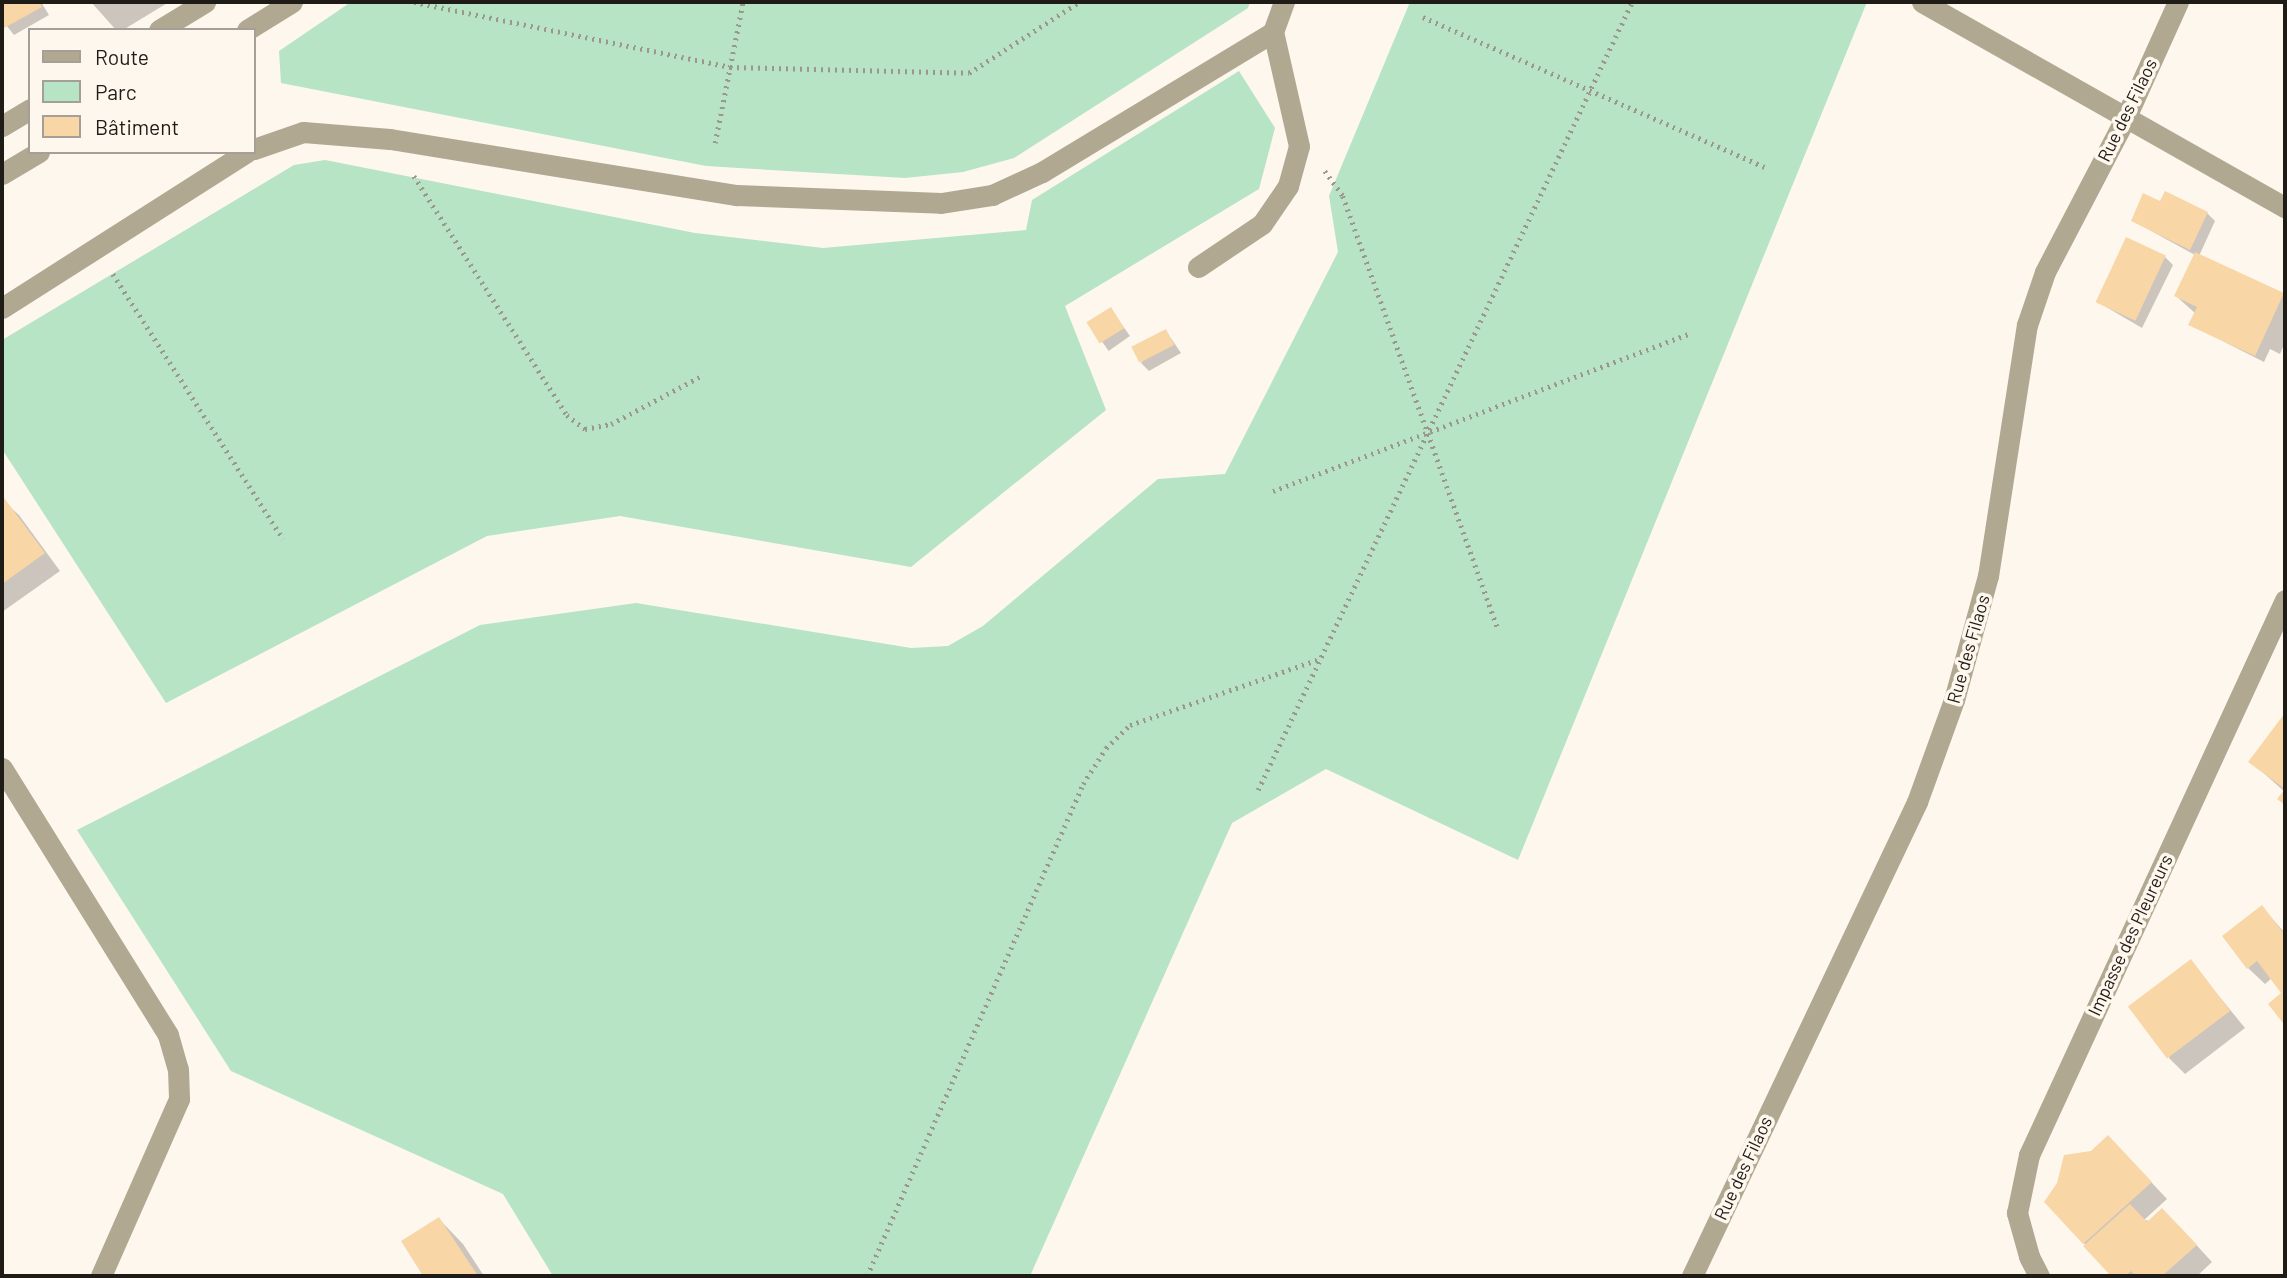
<!DOCTYPE html>
<meta charset="utf-8">
<style>
body{margin:0}
#map{position:relative;width:2287px;height:1278px;overflow:hidden;background:#fef7ee;font-family:Barlow,sans-serif}
div>[style]{position:absolute}
[style*='--x']{left:calc(var(--x)*1px);top:calc(var(--y)*1px);width:calc(var(--w)*1px);rotate:calc(var(--a)*1deg)}
.green>*{inset:0;background:#b6e4c4}
.shadow>*{inset:0;background:#0003;transform-origin:0 0}
.building>*{inset:0;background:#f9d6a6;transform-origin:0 0}
.path>*{height:4.5px;margin-top:-2.25px;transform-origin:0;background:repeating-linear-gradient(90deg,#9c968f 0 2px,transparent 0 7px)}
.minor>*{height:21px;margin:-10.5px;padding:0 10.5px;transform-origin:10.5px;border-radius:10.5px;background:#b1a891}
span{translate:-50% -50%;white-space:nowrap;text-align:center;line-height:1.15;-webkit-text-stroke:7px #fef7ee;paint-order:stroke}
.street-label{font-size:18px;color:#1f1b16}
.frame{position:absolute;inset:0;border:4px solid #1f1b16;pointer-events:none}
.legend{position:absolute;left:28px;top:28px;width:228px;height:126px;box-sizing:border-box;background:#fef7ee;border:2px solid #a59f98;margin:0;padding:9px 12px;list-style:none;font-size:21px;color:#1f1b16}
.legend li{display:flex;align-items:center;gap:14px;height:35px}
.legend b{width:35px;border:2px solid #a59f98}
</style>
<div id="map">
<div class="green">
<div style="clip-path:polygon(351px 2px,1250px 2px,1248px 8px,1014px 158px,963px 172px,905px 178px,706px 166px,281px 83px,279px 51px)"></div>
<div style="clip-path:polygon(1410px 2px,1867px 2px,1518px 860px,1326px 769px,1232px 823px,1030px 1276px,553px 1276px,503px 1194px,231px 1071px,77px 830px,480px 625px,636px 603px,911px 648px,948px 646px,983px 626px,1158px 479px,1225px 474px,1338px 252px,1329px 196px)"></div>
<div style="clip-path:polygon(1239px 71px,1275px 128px,1259px 189px,1065px 306px,1106px 410px,911px 567px,620px 516px,487px 536px,166px 703px,2px 449px,2px 340px,294px 165px,325px 160px,695px 233px,823px 248px,1026px 230px,1032px 200px)"></div>
</div>
<div class="shadow">
<div style="clip-path:polygon(6px 2px,41px 2px,49px 15px,14px 35px,2px 20px,2px 4px)"></div>
<div style="clip-path:polygon(91px 2px,169px 2px,123px 30px,116px 30px)"></div>
<div style="clip-path:polygon(2161px 203px,2207px 213px,2215px 221px,2199px 256px,2285px 297px,2285px 342px,2280px 354px,2270px 349px,2264px 362px,2191px 325px,2196px 314px,2176px 296px,2195px 255px,2133px 221px)"></div>
<div style="clip-path:polygon(2165px 257px,2173px 265px,2142px 328px,2096px 301px)"></div>
<div style="left:1111px;top:309px;width:33px;height:26px;rotate:55deg"></div>
<div style="clip-path:polygon(1166px 331px,1181px 353px,1149px 371px,1141px 363px)"></div>
<div style="clip-path:polygon(2px 500px,19px 515px,60px 571px,2px 612px)"></div>
<div style="clip-path:polygon(2285px 716px,2285px 804px,2280px 799px,2285px 792px,2251px 762px)"></div>
<div style="clip-path:polygon(2262px 907px,2285px 933px,2285px 1023px,2270px 1004px,2284px 993px,2272px 978px,2265px 984px,2248px 968px)"></div>
<div style="clip-path:polygon(2191px 962px,2245px 1028px,2185px 1074px,2169px 1058px)"></div>
<div style="clip-path:polygon(2125px 1154px,2167px 1199px,2144px 1220px,2179px 1226px,2212px 1262px,2197px 1276px,2114px 1276px,2046px 1202px)"></div>
<div style="clip-path:polygon(439px 1219px,463px 1244px,484px 1276px,425px 1276px,403px 1242px)"></div>
</div>
<div class="building">
<div style="clip-path:polygon(3px 2px,39px 2px,42px 7px,4px 28px)"></div>
<div style="clip-path:polygon(2165px 191px,2208px 212px,2190px 250px,2131px 221px,2143px 193px,2160px 201px)"></div>
<div style="left:2126px;top:237px;width:44px;height:72px;rotate:25deg"></div>
<div style="clip-path:polygon(2195px 252px,2284px 293px,2255px 356px,2188px 325px,2197px 307px,2174px 296px)"></div>
<div style="left:1111px;top:307px;width:25px;height:29px;rotate:58deg"></div>
<div style="left:1166px;top:329px;width:18px;height:39px;rotate:63deg"></div>
<div style="clip-path:polygon(2px 495px,45px 553px,2px 584px)"></div>
<div style="clip-path:polygon(2285px 713px,2285px 805px,2277px 799px,2285px 789px,2248px 762px)"></div>
<div style="clip-path:polygon(2262px 905px,2285px 935px,2283px 1023px,2268px 1004px,2281px 993px,2257px 961px,2247px 969px,2222px 936px)"></div>
<div style="left:2191px;top:959px;width:65px;height:79px;rotate:53deg"></div>
<div style="clip-path:polygon(2108px 1135px,2152px 1182px,2083px 1244px,2044px 1202px,2057px 1183px,2064px 1155px,2091px 1151px)"></div>
<div style="clip-path:polygon(2130px 1204px,2147px 1222px,2162px 1208px,2197px 1245px,2162px 1276px,2136px 1276px,2131px 1271px,2125px 1276px,2111px 1276px,2083px 1246px)"></div>
<div style="clip-path:polygon(439px 1217px,478px 1276px,423px 1276px,401px 1241px)"></div>
</div>
<div class="path">
<div style="--x:414;--y:2;--w:323;--a:11.6"></div>
<div style="--x:730;--y:67;--w:239;--a:1.4"></div>
<div style="--x:969;--y:73;--w:131;--a:-32.8"></div>
<div style="--x:1423;--y:17;--w:373;--a:23.7"></div>
<div style="--x:715;--y:143;--w:144;--a:-78.8"></div>
<div style="--x:1325;--y:171;--w:31;--a:54"></div>
<div style="--x:1343;--y:196;--w:461;--a:70.3"></div>
<div style="--x:414;--y:176;--w:284;--a:57.4"></div>
<div style="--x:567;--y:415;--w:23;--a:38"></div>
<div style="--x:585;--y:429;--w:26;--a:-11"></div>
<div style="--x:611;--y:424;--w:104;--a:-28"></div>
<div style="--x:113;--y:274;--w:315;--a:57.3"></div>
<div style="--x:1273;--y:491;--w:445;--a:-20.7"></div>
<div style="--x:1258;--y:790;--w:872;--a:-64.61"></div>
<div style="--x:867;--y:1276;--w:537;--a:-66.3"></div>
<div style="--x:1083;--y:784;--w:43;--a:-57.4"></div>
<div style="--x:1106;--y:748;--w:33;--a:-44"></div>
<div style="--x:1130;--y:725;--w:201;--a:-19.2"></div>
</div>
<div class="minor">
<div style="--x:1922;--y:2;--w:417;--a:29.5"></div>
<div style="--x:159;--y:30;--w:54;--a:-31.3"></div>
<div style="--x:247;--y:30;--w:53;--a:-31.9"></div>
<div style="--x:2;--y:126;--w:33;--a:-31"></div>
<div style="--x:254;--y:149;--w:52;--a:-19.1"></div>
<div style="--x:303;--y:132;--w:87;--a:4.6"></div>
<div style="--x:390;--y:139;--w:351;--a:9.2"></div>
<div style="--x:736;--y:195;--w:205;--a:2.2"></div>
<div style="--x:941;--y:203;--w:52;--a:-8.9"></div>
<div style="--x:992;--y:195;--w:55;--a:-24.7"></div>
<div style="--x:1042;--y:172;--w:270;--a:-31.2"></div>
<div style="--x:1273;--y:32;--w:32;--a:-70"></div>
<div style="--x:2;--y:174;--w:43;--a:-30.7"></div>
<div style="--x:1198;--y:267;--w:77;--a:-33.9"></div>
<div style="--x:1262;--y:224;--w:46;--a:-55.6"></div>
<div style="--x:1288;--y:186;--w:41;--a:-74.6"></div>
<div style="--x:1299;--y:146;--w:117;--a:-102.8"></div>
<div style="--x:2;--y:308;--w:290;--a:-32.5"></div>
<div style="--x:2;--y:768;--w:314;--a:58.1"></div>
<div style="--x:168;--y:1035;--w:35;--a:74"></div>
<div style="--x:178;--y:1069;--w:30;--a:88"></div>
<div style="--x:179;--y:1099;--w:193;--a:113.8"></div>
<div style="--x:1692;--y:1276;--w:525;--a:-64.61"></div>
<div style="--x:1917;--y:802;--w:109;--a:-70.1"></div>
<div style="--x:1954;--y:700;--w:129;--a:-74.7"></div>
<div style="--x:1988;--y:576;--w:254;--a:-81.2"></div>
<div style="--x:2027;--y:325;--w:56;--a:-71.2"></div>
<div style="--x:2045;--y:272;--w:175;--a:-62.4"></div>
<div style="--x:2126;--y:117;--w:126;--a:-65.7"></div>
<div style="--x:2039;--y:1276;--w:22;--a:-117"></div>
<div style="--x:2029;--y:1256;--w:45;--a:-105.6"></div>
<div style="--x:2017;--y:1213;--w:59;--a:-78.3"></div>
<div style="--x:2029;--y:1155;--w:611;--a:-65.24"></div>
</div>
<div class="street-label">
<span style="left:2127px;top:110px;rotate:-64deg">Rue des Filaos</span>
<span style="left:1968px;top:649px;rotate:-74deg">Rue des Filaos</span>
<span style="left:2130px;top:935px;rotate:-65deg">Impasse des Pleureurs</span>
<span style="left:1743px;top:1168px;rotate:-65deg">Rue des Filaos</span>
</div>
<div class="frame"></div>
<ul class="legend">
<li><b style="height:9px;background:#b1a891"></b>Route</li>
<li><b style="height:19px;background:#b6e4c4"></b>Parc</li>
<li><b style="height:19px;background:#f9d6a6"></b>Bâtiment</li>
</ul>
</div>
